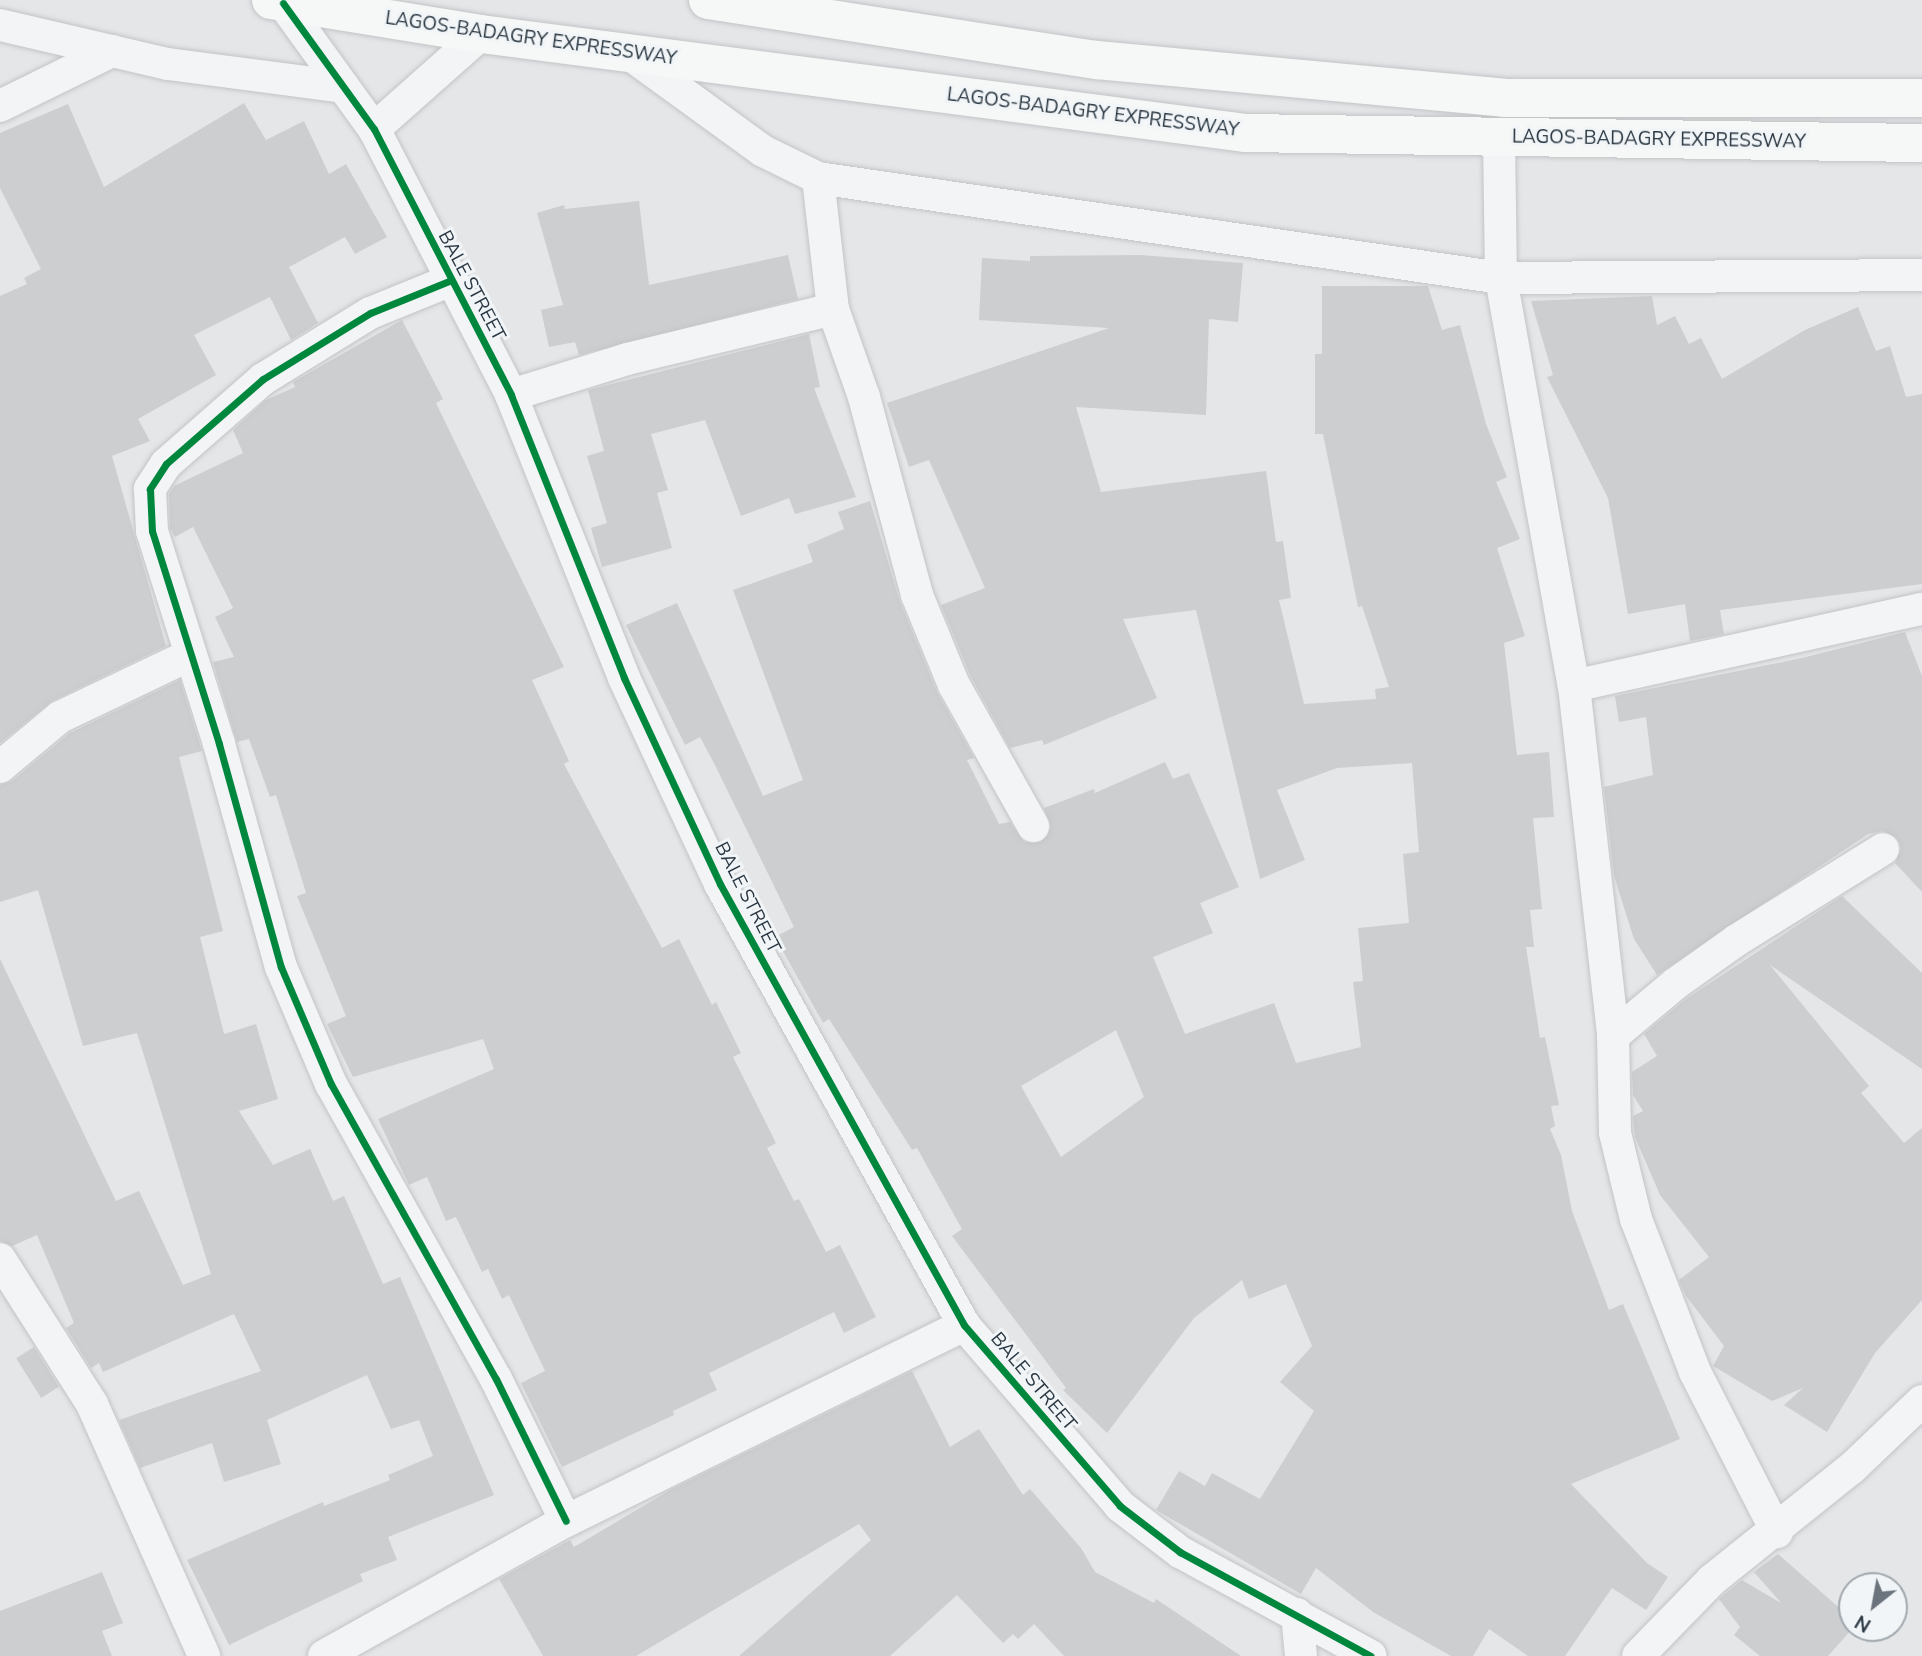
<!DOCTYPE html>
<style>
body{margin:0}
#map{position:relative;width:1922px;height:1656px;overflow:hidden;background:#e4e6e8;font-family:"Nunito Sans",sans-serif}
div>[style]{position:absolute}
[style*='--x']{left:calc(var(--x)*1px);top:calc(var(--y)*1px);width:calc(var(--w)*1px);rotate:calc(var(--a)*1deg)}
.building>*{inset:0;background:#ccced0;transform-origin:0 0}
.roads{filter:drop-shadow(0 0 2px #c2c4c6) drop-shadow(0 0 2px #c2c4c6)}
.street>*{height:32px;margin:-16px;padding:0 16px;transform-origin:16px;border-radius:16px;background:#f2f4f5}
.primary>*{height:38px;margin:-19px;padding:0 19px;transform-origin:19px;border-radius:19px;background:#f6f7f7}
.highway>*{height:38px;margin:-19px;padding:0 19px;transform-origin:19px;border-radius:19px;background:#f6f7f7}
.cycleway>*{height:7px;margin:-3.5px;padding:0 3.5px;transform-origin:3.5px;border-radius:3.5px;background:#00873e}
span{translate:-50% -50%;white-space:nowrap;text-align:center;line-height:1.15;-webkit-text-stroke:6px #f1f5f7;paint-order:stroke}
.street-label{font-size:19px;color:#2a3742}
.north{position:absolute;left:1838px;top:1572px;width:70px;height:70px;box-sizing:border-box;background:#f1f5f7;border:2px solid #a1a9af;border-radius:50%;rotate:211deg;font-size:19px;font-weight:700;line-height:28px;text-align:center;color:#2a3742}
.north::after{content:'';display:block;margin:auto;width:24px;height:32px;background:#6b747c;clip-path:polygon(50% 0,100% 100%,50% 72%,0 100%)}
</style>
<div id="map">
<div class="building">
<div style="clip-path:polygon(244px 103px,266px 140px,304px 121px,329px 174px,346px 164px,387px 237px,355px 254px,345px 237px,289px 267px,318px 323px,291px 340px,270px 297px,194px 335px,216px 375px,138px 419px,150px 441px,112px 456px,166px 646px,52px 701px,0 743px,0 296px,27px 284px,24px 278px,41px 269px,0 188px,0 133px,68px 104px,104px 187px)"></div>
<div style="clip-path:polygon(639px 201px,649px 285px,788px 255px,798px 299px,579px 355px,575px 342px,549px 347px,541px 310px,563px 305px,537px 213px,564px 205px,565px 209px)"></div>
<div style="clip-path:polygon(evenodd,1140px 255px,1243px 263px,1238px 322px,1209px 319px,1206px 415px,1076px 407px,1101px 492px,1266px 471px,1276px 542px,1283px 541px,1291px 598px,1279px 600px,1304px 704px,1376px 699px,1375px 689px,1389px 687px,1362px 606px,1358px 607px,1323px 434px,1315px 434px,1315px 354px,1322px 354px,1322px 286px,1428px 286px,1442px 330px,1460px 325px,1486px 424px,1507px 477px,1496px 482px,1520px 539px,1497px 548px,1525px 636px,1504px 643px,1517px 755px,1549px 752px,1554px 817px,1533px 818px,1542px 909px,1530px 910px,1534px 947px,1526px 947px,1540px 1038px,1545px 1037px,1559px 1105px,1551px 1106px,1555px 1126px,1550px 1129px,1561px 1155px,1572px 1211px,1609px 1310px,1623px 1304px,1680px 1439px,1571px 1484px,1647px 1563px,1668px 1577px,1646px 1610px,1612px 1588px,1565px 1656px,1528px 1656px,1489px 1629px,1473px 1656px,1451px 1656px,1373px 1612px,1316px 1568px,1301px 1594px,1156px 1510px,1179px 1471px,1205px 1486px,1212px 1473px,1260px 1499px,1314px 1411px,1280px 1382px,1312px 1346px,1286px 1284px,1249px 1299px,1242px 1280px,1194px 1318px,1107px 1433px,1063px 1390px,1066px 1388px,952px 1236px,962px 1229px,917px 1148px,912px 1150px,829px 1019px,823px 1023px,775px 937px,794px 927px,716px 767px,700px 737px,685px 745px,626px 625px,677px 603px,763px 796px,803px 780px,733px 590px,813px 562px,807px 545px,844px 529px,838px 512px,870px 501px,900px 602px,937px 692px,974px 758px,967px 760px,999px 824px,1010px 822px,1024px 842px,1041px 842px,1051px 827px,1044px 808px,1094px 789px,1095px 793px,1165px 762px,1173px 779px,1189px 773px,1239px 887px,1200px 903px,1213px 933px,1153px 957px,1185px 1034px,1274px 1003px,1296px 1063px,1361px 1047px,1353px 982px,1363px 981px,1358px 928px,1409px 923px,1403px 854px,1419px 852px,1412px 763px,1337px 768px,1277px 790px,1305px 860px,1260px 879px,1196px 610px,1123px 619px,1157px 698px,1044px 745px,1042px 740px,1010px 748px,971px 677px,941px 605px,985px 588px,929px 460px,909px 467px,887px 403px,1109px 328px,979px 320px,982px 258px,1030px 261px,1030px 256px,1140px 255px,1116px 1030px,1144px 1097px,1061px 1157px,1021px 1086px,1116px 1030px)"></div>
<div style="clip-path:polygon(1652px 296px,1657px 325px,1675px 316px,1689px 344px,1701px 338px,1722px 379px,1805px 330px,1858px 307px,1876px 351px,1890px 346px,1906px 397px,1922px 394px,1922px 584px,1720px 610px,1724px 634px,1690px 641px,1685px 604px,1628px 614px,1608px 498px,1547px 377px,1553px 375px,1531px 301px)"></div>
<div style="clip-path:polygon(402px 320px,443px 399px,436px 403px,564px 667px,532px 680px,569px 761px,564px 764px,662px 948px,679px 939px,712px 1005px,716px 1002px,741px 1053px,733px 1057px,776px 1143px,767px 1148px,794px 1201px,799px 1199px,826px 1252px,840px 1245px,876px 1317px,844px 1333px,834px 1312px,709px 1373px,717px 1390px,673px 1411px,674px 1415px,562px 1467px,521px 1383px,545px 1371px,509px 1295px,502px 1299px,488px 1269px,482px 1272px,456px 1217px,446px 1221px,427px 1177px,409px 1185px,378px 1119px,494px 1069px,483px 1039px,353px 1077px,327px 1024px,346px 1016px,297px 896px,306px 893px,276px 795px,270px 797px,249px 739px,237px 742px,213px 662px,234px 657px,215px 617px,233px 608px,193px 527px,175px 537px,170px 528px,169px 494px,174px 486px,243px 453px,233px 430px,266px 400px,295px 387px,293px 382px)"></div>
<div style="clip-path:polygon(809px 334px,820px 387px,814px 388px,856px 497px,795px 514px,789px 498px,741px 516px,705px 420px,651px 434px,668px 490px,657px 493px,672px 548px,602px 567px,591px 528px,607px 523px,587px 456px,604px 451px,588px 390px)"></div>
<div style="clip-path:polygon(1905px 632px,1922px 676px,1922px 892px,1895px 863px,1901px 849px,1898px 839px,1883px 831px,1868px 834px,1657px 975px,1634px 939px,1614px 876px,1604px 787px,1653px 775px,1646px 717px,1619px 722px,1615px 696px,1802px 658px)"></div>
<div style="clip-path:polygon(180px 680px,202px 751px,179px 757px,223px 931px,200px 937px,224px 1034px,256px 1024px,278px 1099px,239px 1111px,273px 1165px,310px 1149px,333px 1201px,344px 1196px,383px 1284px,400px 1277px,494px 1495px,388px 1537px,397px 1560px,360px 1574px,363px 1581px,229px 1645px,187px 1560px,323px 1502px,324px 1506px,390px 1480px,388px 1475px,433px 1456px,419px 1420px,391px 1429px,367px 1375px,267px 1420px,281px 1464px,224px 1482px,212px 1443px,140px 1468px,119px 1420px,261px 1371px,234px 1314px,103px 1372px,99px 1363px,91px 1368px,66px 1328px,74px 1323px,37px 1235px,12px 1246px,0 1241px,0 959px,116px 1201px,139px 1191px,183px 1285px,211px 1274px,137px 1033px,83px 1046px,38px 890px,0 902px,0 785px,12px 781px,70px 733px)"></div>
<div style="clip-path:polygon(1842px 896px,1922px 973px,1922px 1069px,1770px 965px,1869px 1086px,1861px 1093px,1904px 1143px,1922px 1128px,1922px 1300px,1875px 1353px,1827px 1432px,1784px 1405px,1803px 1388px,1772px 1401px,1713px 1366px,1724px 1346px,1686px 1296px,1679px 1280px,1709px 1257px,1660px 1195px,1635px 1137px,1633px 1116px,1643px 1111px,1633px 1095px,1632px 1072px,1657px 1056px,1644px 1034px,1686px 999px)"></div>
<div style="left:34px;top:1347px;width:47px;height:21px;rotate:58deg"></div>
<div style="clip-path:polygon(912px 1371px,950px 1447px,979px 1429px,1023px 1495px,1030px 1489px,1081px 1548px,1095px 1572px,1154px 1603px,1156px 1599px,1241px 1656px,1064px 1656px,1034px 1624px,1018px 1639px,1013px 1634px,1003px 1643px,957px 1595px,890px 1656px,739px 1656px,871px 1540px,859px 1524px,636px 1656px,543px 1656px,499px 1579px,570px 1540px,574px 1547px,672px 1489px)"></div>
<div style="clip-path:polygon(1778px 1554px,1852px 1619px,1853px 1628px,1828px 1656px,1760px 1656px,1734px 1635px,1740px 1627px,1719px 1599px,1742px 1580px,1781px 1603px,1754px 1572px)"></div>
<div style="clip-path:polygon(102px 1572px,123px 1623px,102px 1631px,112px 1656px,0 1656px,0 1611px)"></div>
</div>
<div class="roads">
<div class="street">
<div style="--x:283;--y:3;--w:155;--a:54.2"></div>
<div style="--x:374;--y:129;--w:299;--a:62.7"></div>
<div style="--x:511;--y:395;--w:305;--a:68.2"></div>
<div style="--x:624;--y:678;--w:227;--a:65"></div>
<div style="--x:720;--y:884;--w:504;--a:61.04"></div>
<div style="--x:964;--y:1325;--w:239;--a:49.2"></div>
<div style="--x:1120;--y:1506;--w:76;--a:37.5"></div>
<div style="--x:1180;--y:1552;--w:217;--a:28.6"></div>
<div style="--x:0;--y:25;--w:172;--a:13.1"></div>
<div style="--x:168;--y:64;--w:177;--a:7.4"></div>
<div style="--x:628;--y:53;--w:167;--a:36"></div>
<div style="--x:763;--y:151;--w:61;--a:26.1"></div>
<div style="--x:818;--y:178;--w:690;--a:8.33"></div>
<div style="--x:1501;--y:278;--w:421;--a:-0.4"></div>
<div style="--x:0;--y:106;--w:125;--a:-26.2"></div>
<div style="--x:374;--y:129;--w:143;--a:-41.6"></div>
<div style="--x:1499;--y:137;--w:141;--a:89.2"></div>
<div style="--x:1501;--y:278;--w:414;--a:79.9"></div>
<div style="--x:1574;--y:686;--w:352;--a:83.6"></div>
<div style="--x:1613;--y:1036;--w:97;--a:88.8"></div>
<div style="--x:1615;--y:1133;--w:89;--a:76.3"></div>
<div style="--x:1636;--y:1219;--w:164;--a:68.9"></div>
<div style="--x:1695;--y:1372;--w:180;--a:62.9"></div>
<div style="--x:818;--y:178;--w:132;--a:83.5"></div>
<div style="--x:449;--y:281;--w:85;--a:157.9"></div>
<div style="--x:370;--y:313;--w:126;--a:148.3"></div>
<div style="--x:263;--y:379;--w:129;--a:138.8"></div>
<div style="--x:166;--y:464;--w:30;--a:123"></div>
<div style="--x:150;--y:489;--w:42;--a:87.3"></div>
<div style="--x:152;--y:531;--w:223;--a:72.5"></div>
<div style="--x:219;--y:744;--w:231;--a:74.5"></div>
<div style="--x:281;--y:967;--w:127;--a:66.9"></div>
<div style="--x:331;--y:1084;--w:338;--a:60.8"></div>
<div style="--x:496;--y:1379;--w:158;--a:63.8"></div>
<div style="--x:511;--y:395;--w:121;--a:-17.2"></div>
<div style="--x:627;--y:359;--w:212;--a:-13.6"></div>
<div style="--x:833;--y:309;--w:93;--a:70.6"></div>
<div style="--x:864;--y:397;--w:205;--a:75"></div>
<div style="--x:917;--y:595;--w:97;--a:67.7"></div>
<div style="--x:954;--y:685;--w:162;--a:60.7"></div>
<div style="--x:1574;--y:686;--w:356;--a:-12.5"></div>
<div style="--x:0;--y:767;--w:78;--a:-39.8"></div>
<div style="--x:60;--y:717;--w:142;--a:-25.5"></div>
<div style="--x:1613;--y:1036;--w:81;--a:-40"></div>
<div style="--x:1675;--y:984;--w:76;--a:-35.4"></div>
<div style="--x:1737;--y:940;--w:172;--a:-31.9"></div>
<div style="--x:0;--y:1259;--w:172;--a:57.6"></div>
<div style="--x:92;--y:1404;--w:276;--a:66"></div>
<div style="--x:1297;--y:1614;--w:42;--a:84.6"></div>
<div style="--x:324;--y:1656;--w:277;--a:-29.2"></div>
<div style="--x:566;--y:1521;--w:444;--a:-26.2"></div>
<div style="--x:1638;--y:1656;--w:106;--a:-45.8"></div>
<div style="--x:1712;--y:1580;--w:179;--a:-38.7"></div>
<div style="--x:1852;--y:1468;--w:97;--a:-43.7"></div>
</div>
<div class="primary">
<div style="--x:271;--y:0;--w:213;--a:9.2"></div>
<div style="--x:481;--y:34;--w:770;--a:7.38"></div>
<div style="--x:1245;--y:133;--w:677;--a:0.85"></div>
</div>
<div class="highway">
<div style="--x:708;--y:0;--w:394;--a:8.8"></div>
<div style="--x:1097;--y:60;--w:409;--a:5.3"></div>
<div style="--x:1504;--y:98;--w:418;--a:0"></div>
</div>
</div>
<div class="cycleway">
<div style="--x:283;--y:3;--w:155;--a:54.2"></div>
<div style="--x:374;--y:129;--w:299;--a:62.7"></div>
<div style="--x:511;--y:395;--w:305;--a:68.2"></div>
<div style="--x:624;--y:678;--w:227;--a:65"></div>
<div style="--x:720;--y:884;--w:504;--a:61.04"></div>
<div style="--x:964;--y:1325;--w:239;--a:49.2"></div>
<div style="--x:1120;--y:1506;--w:76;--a:37.5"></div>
<div style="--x:1180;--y:1552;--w:217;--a:28.6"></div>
<div style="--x:449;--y:281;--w:85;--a:157.9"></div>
<div style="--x:370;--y:313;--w:126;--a:148.3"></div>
<div style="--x:263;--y:379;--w:129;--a:138.8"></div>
<div style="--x:166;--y:464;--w:30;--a:123"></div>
<div style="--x:150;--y:489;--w:42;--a:87.3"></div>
<div style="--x:152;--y:531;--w:223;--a:72.5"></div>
<div style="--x:219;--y:744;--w:231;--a:74.5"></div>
<div style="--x:281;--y:967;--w:127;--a:66.9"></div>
<div style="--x:331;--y:1084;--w:338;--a:60.8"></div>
<div style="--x:496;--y:1379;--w:158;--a:63.8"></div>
</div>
<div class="street-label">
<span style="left:531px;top:39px;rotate:8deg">LAGOS-BADAGRY EXPRESSWAY</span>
<span style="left:1093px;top:113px;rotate:7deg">LAGOS-BADAGRY EXPRESSWAY</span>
<span style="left:1659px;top:140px;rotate:1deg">LAGOS-BADAGRY EXPRESSWAY</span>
<span style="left:471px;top:286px;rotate:62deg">BALE STREET</span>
<span style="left:747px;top:898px;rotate:63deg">BALE STREET</span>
<span style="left:1033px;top:1382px;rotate:50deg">BALE STREET</span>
</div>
<div class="north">N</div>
</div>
